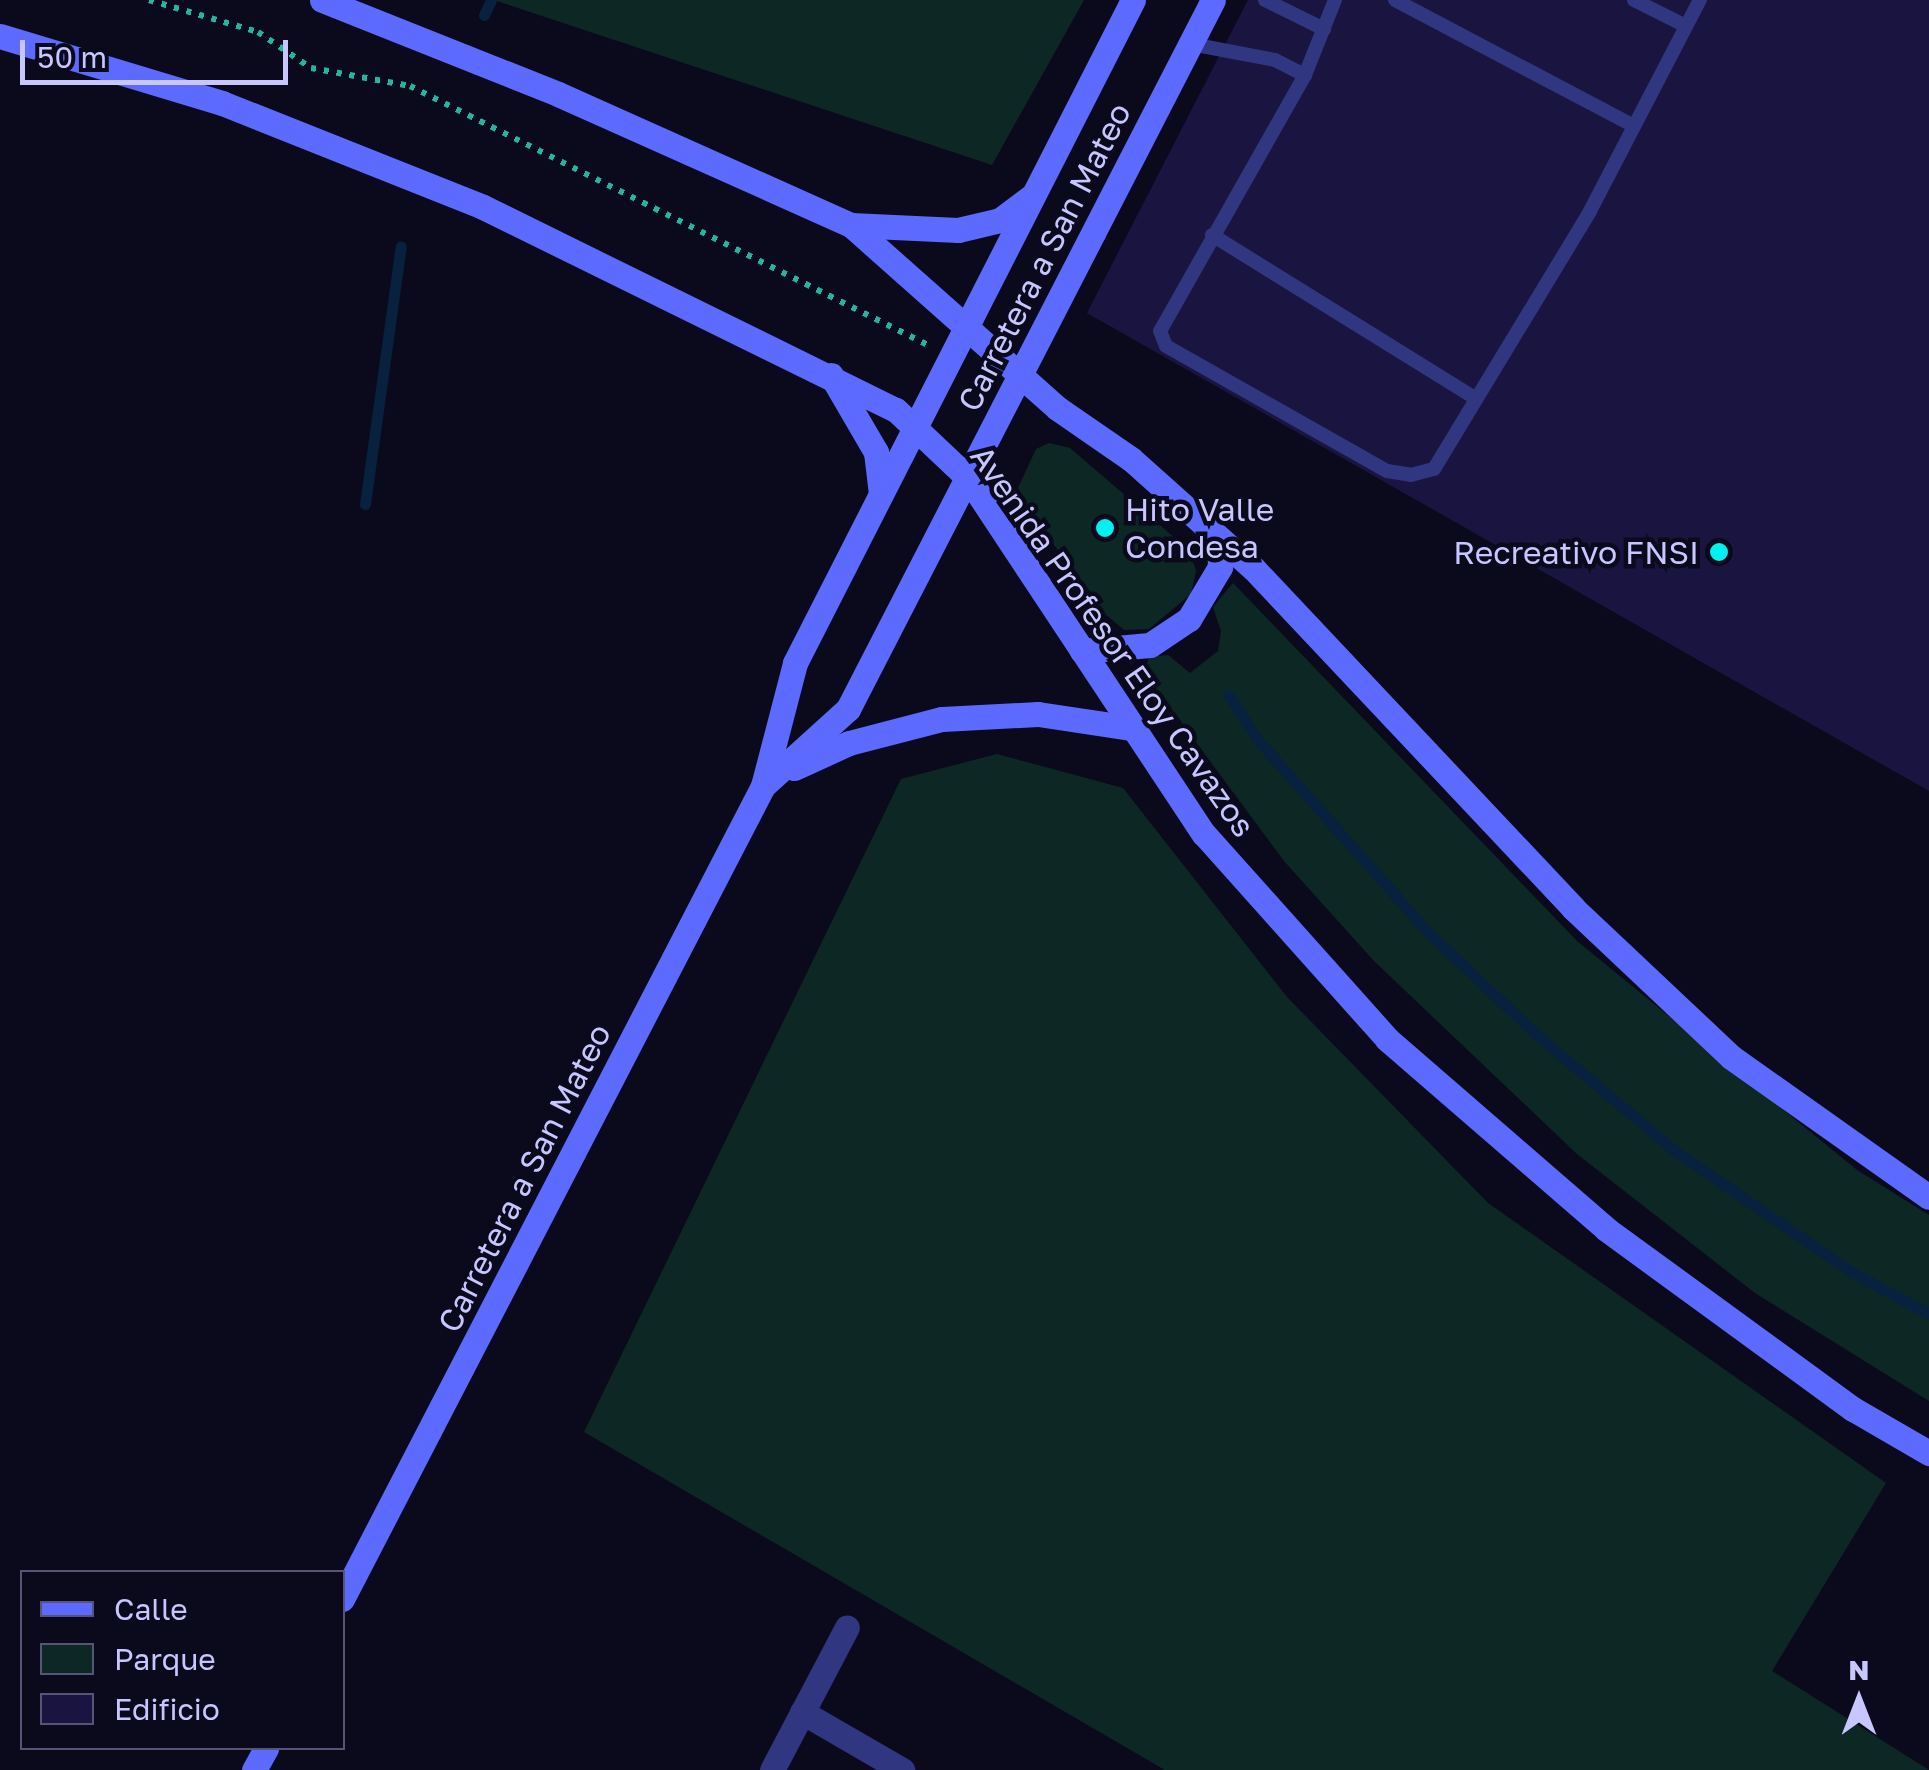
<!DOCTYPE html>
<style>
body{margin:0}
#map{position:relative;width:1929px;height:1770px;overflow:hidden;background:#0b0a1d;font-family:"Golos Text",sans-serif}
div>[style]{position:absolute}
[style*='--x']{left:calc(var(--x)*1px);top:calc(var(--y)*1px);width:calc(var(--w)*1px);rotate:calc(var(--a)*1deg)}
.green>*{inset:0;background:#0d2824}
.stream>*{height:11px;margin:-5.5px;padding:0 5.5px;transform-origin:5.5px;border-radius:5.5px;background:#07213f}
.building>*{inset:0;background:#191540}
.path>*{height:6px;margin-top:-3px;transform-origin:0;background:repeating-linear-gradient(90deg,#23b69e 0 5px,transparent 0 13px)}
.lane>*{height:14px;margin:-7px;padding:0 7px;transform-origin:7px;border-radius:7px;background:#313680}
.street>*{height:25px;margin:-12.5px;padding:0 12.5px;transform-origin:12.5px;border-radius:12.5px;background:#313680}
.secondary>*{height:25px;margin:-12.5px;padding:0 12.5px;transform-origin:12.5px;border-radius:12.5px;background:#5d6aff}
.dots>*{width:28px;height:28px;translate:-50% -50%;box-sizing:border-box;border:5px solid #0b0a1d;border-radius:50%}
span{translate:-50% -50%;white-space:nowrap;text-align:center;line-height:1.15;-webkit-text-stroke:9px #0b0a1d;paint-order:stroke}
.street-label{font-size:32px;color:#c7c6ff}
.poi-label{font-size:32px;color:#c7c6ff}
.left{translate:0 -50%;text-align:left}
.right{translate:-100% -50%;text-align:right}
.legend{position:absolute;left:20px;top:1570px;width:325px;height:180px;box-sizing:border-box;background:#0b0a1d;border:2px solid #565577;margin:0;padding:12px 18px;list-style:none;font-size:30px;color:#c7c6ff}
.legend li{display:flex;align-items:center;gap:20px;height:50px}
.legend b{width:50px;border:2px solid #565577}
.north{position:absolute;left:1809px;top:1650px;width:100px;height:100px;-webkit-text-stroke:8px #0b0a1d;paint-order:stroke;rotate:0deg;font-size:28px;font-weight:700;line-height:40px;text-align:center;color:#c7c6ff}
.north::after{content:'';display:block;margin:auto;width:35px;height:45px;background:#c7c6ff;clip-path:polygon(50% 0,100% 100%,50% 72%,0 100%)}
.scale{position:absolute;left:20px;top:40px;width:268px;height:45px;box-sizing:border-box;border:5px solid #c7c6ff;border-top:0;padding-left:12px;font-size:30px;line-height:35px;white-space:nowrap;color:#c7c6ff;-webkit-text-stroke:8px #0b0a1d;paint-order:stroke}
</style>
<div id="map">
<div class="green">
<div style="clip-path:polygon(494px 0,1084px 0,992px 165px)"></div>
<div style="clip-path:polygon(1049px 443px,1070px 448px,1190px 551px,1196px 571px,1191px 594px,1149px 629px,1124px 630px,1104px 613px,1024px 504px,1018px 488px,1036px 449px)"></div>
<div style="clip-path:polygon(1233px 583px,1577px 941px,1857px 1170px,1929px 1215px,1929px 1401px,1755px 1293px,1577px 1154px,1374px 961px,1284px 861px,1144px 672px,1149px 657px,1168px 655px,1190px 673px,1218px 651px,1221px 631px,1213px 607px)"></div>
<div style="clip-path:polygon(997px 754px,1123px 788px,1287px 997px,1488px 1203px,1886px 1483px,1772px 1671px,1929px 1770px,1165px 1770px,584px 1432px,901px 779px)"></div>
</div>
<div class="stream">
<div style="--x:484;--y:15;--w:17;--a:-65"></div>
<div style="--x:365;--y:504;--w:260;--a:-82.1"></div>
<div style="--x:1229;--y:695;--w:52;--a:57.5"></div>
<div style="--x:1257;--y:739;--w:258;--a:48.5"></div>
<div style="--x:1428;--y:932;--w:151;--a:43.4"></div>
<div style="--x:1538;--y:1036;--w:179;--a:40"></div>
<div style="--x:1675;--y:1151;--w:214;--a:34.4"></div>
<div style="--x:1852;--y:1272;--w:88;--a:28.6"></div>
</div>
<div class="building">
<div style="clip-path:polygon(1248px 0,1929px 0,1929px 791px,1087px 313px)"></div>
</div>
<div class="path">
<div style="--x:149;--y:0;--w:114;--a:16.4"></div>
<div style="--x:258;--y:32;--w:64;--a:34.2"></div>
<div style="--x:311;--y:68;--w:101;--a:10.3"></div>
<div style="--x:410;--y:86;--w:579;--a:26.57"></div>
</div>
<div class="lane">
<div style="--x:1265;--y:0;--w:66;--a:26.2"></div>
<div style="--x:1335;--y:0;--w:81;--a:111.8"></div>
<div style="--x:1305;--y:75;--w:294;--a:119.5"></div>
<div style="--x:1160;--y:331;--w:16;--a:68"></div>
<div style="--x:1166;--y:346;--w:254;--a:29.5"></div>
<div style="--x:1387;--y:471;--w:24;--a:9"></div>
<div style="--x:1411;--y:475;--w:24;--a:-15"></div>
<div style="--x:1434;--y:469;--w:301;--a:-58.8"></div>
<div style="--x:1590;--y:211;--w:238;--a:-62.5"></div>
<div style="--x:1395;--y:0;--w:270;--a:27.8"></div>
<div style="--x:1634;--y:0;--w:58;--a:26.6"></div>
<div style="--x:1191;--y:44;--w:86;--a:10.8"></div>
<div style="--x:1275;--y:60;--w:34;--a:27"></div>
<div style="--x:1212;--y:235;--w:311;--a:31.8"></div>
</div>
<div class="street">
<div style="--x:802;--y:1712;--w:116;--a:30.1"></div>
<div style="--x:772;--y:1770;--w:161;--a:-62.3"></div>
</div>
<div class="secondary">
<div style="--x:322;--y:0;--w:254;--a:21.7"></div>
<div style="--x:558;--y:94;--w:321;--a:24.1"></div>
<div style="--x:851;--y:225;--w:276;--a:41.6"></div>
<div style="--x:1057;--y:408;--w:90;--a:34.6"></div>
<div style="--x:1131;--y:459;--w:164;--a:41.8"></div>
<div style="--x:1253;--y:568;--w:467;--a:46.7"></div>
<div style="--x:1573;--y:908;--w:217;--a:43.3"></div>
<div style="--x:1731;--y:1057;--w:242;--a:35.3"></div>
<div style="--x:0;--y:36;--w:232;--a:16.8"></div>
<div style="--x:222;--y:103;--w:281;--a:21.7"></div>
<div style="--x:483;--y:207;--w:460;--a:26.2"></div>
<div style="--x:896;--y:410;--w:99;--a:43.4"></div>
<div style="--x:968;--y:478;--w:427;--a:56.5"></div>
<div style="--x:1204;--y:834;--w:275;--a:48.2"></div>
<div style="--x:1387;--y:1039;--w:290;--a:40.9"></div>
<div style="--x:1606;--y:1229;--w:306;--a:36.1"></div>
<div style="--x:1853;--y:1409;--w:88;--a:30.1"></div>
<div style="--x:851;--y:225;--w:107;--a:2.7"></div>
<div style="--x:958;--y:230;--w:43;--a:-13.4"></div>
<div style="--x:1000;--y:220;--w:38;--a:-37"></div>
<div style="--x:831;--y:375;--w:89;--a:59.7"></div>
<div style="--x:876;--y:452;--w:42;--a:83.2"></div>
<div style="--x:1082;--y:651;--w:68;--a:-5"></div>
<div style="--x:1150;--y:645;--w:47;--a:-33.7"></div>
<div style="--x:1189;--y:619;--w:61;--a:-59.2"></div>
<div style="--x:1220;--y:567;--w:29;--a:-92"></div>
<div style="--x:794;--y:768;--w:60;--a:-24.4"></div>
<div style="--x:849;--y:743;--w:96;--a:-14.5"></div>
<div style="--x:942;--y:719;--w:96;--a:-3"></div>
<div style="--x:1038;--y:714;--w:95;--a:8.5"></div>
<div style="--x:763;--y:786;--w:115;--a:-42.2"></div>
<div style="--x:848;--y:709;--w:797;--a:-62.76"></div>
<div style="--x:342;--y:1599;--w:916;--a:-62.62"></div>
<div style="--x:763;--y:786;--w:127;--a:-75.4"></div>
<div style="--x:795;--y:663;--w:744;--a:-62.99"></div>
<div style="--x:254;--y:1770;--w:25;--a:-61"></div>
</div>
<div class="dots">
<div style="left:1105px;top:528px;background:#00f1f0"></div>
<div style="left:1719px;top:552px;background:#00f1f0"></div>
</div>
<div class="street-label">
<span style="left:1044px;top:257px;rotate:-63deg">Carretera a San Mateo</span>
<span style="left:1113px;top:641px;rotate:55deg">Avenida Profesor Eloy Cavazos</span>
<span style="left:524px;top:1178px;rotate:-63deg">Carretera a San Mateo</span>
</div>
<div class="poi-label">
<span class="left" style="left:1125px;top:528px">Hito Valle<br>Condesa</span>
<span class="right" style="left:1699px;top:552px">Recreativo FNSI</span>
</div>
<ul class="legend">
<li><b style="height:12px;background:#5d6aff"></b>Calle</li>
<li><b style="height:28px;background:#0d2824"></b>Parque</li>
<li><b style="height:28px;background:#191540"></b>Edificio</li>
</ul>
<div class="north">N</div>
<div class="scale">50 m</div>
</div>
